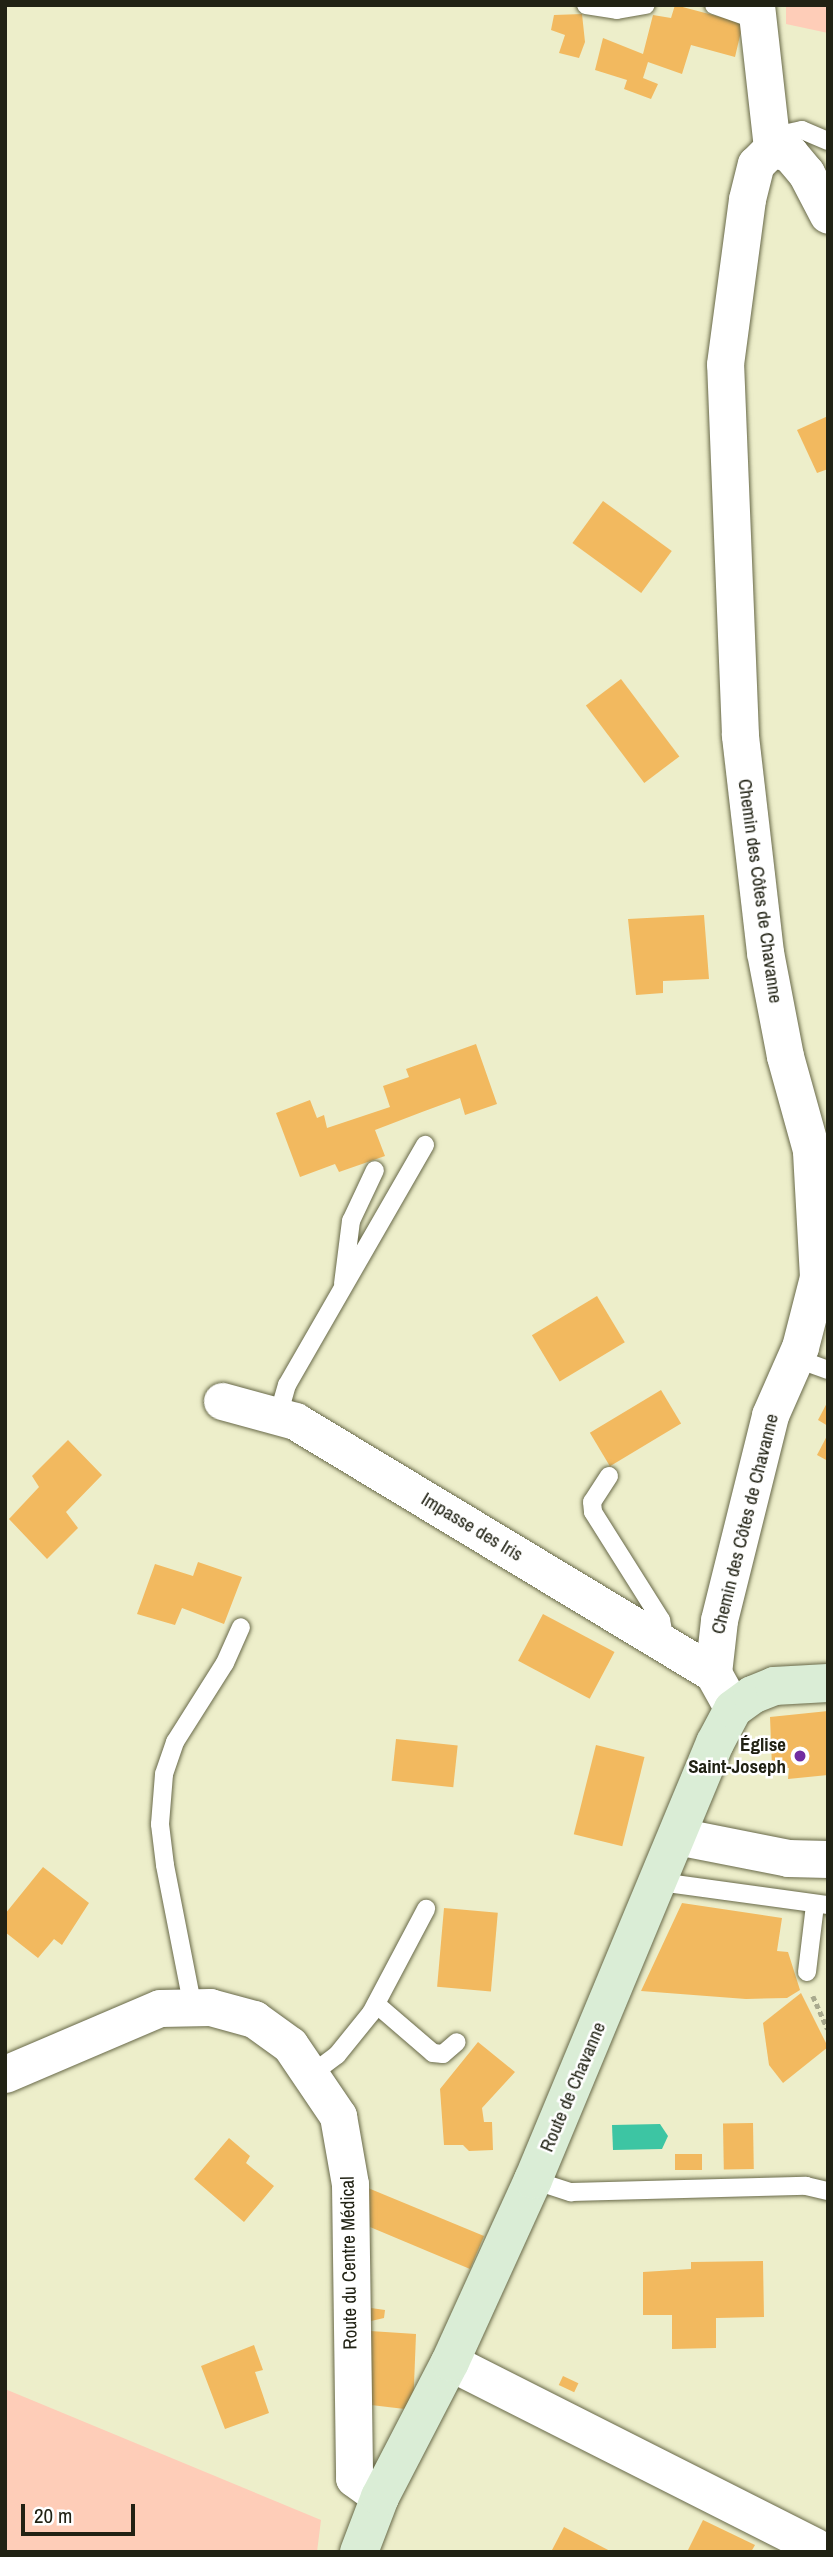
<!DOCTYPE html>
<meta charset="utf-8">
<style>
body{margin:0}
#map{position:relative;width:833px;height:2557px;overflow:hidden;background:#edeeca;font-family:"Archivo Narrow",sans-serif}
div>[style]{position:absolute}
[style*='--x']{left:calc(var(--x)*1px);top:calc(var(--y)*1px);width:calc(var(--w)*1px);rotate:calc(var(--a)*1deg)}
.green>*{inset:0;background:#fecdb8}
.water>*{inset:0;background:#3dc5a3}
.building>*{inset:0;background:#f2b95f;transform-origin:0 0}
.path>*{height:4.5px;margin-top:-2.25px;transform-origin:0;background:repeating-linear-gradient(90deg,#a9aa8e 0 5px,transparent 0 8.5px)}
.roads{filter:drop-shadow(0 0 2px #686949) drop-shadow(0 0 2px #686949)}
.service>*{height:18px;margin:-9px;padding:0 9px;transform-origin:9px;border-radius:9px;background:#fff}
.minor>*{height:37px;margin:-18.5px;padding:0 18.5px;transform-origin:18.5px;border-radius:18.5px;background:#fff}
.secondary>*{height:38px;margin:-19px;padding:0 19px;transform-origin:19px;border-radius:19px;background:#daedd6}
.dots>*{width:19px;height:19px;translate:-50% -50%;box-sizing:border-box;border:4px solid #fff;border-radius:50%}
span{translate:-50% -50%;white-space:nowrap;text-align:center;line-height:1.15;-webkit-text-stroke:5px #fff;paint-order:stroke}
.street-label{font-size:19px;color:#212214}
.poi-label{font-size:19px;color:#212214;font-weight:700}
.right{translate:-100% -50%;text-align:right}
.frame{position:absolute;inset:0;border:7px solid #212214;pointer-events:none}
.scale{position:absolute;left:21px;top:2504px;width:114px;height:32px;box-sizing:border-box;border:4px solid #212214;border-top:0;padding-left:9px;font-size:21px;line-height:24px;white-space:nowrap;color:#212214;-webkit-text-stroke:5px #fff;paint-order:stroke}
</style>
<div id="map">
<div class="green">
<div style="clip-path:polygon(786px 5px,828px 5px,828px 33px,786px 24px)"></div>
<div style="clip-path:polygon(5px 2389px,321px 2520px,317px 2552px,5px 2552px)"></div>
</div>
<div class="water">
<div style="clip-path:polygon(660px 2124px,668px 2136px,662px 2149px,613px 2150px,612px 2125px)"></div>
</div>
<div class="building">
<div style="clip-path:polygon(675px 5px,743px 23px,735px 57px,691px 45px,682px 74px,648px 62px,643px 78px,658px 84px,651px 99px,624px 89px,627px 80px,595px 70px,603px 38px,643px 54px,653px 15px,671px 18px)"></div>
<div style="clip-path:polygon(582px 14px,585px 42px,579px 58px,559px 53px,565px 35px,551px 30px,554px 15px)"></div>
<div style="clip-path:polygon(828px 416px,828px 469px,817px 473px,797px 430px)"></div>
<div style="left:603px;top:501px;width:85px;height:52px;rotate:36deg"></div>
<div style="left:621px;top:679px;width:97px;height:44px;rotate:53deg"></div>
<div style="clip-path:polygon(704px 915px,709px 979px,663px 981px,663px 993px,636px 995px,628px 919px)"></div>
<div style="clip-path:polygon(476px 1044px,497px 1104px,465px 1115px,460px 1098px,422px 1112px,375px 1130px,385px 1156px,339px 1172px,335px 1164px,300px 1177px,276px 1113px,310px 1100px,317px 1118px,324px 1115px,327px 1128px,390px 1107px,383px 1086px,409px 1077px,406px 1069px)"></div>
<div style="left:597px;top:1296px;width:54px;height:76px;rotate:59deg"></div>
<div style="left:661px;top:1390px;width:39px;height:83px;rotate:59deg"></div>
<div style="clip-path:polygon(828px 1401px,828px 1426px,818px 1420px)"></div>
<div style="clip-path:polygon(828px 1434px,828px 1461px,817px 1455px)"></div>
<div style="clip-path:polygon(68px 1440px,102px 1475px,66px 1512px,78px 1528px,47px 1559px,9px 1519px,39px 1487px,32px 1476px)"></div>
<div style="clip-path:polygon(198px 1562px,242px 1577px,224px 1624px,182px 1608px,175px 1625px,137px 1614px,155px 1564px,193px 1576px)"></div>
<div style="left:543px;top:1614px;width:81px;height:53px;rotate:28deg"></div>
<div style="clip-path:polygon(828px 1711px,828px 1775px,788px 1779px,789px 1768px,772px 1768px,770px 1717px)"></div>
<div style="left:396px;top:1739px;width:62px;height:42px;rotate:6deg"></div>
<div style="left:596px;top:1745px;width:50px;height:92px;rotate:14deg"></div>
<div style="clip-path:polygon(43px 1867px,89px 1903px,62px 1945px,54px 1939px,38px 1958px,5px 1932px,5px 1914px)"></div>
<div style="clip-path:polygon(682px 1903px,782px 1918px,777px 1951px,788px 1952px,800px 1990px,787px 1998px,746px 1999px,641px 1991px)"></div>
<div style="left:444px;top:1908px;width:54px;height:79px;rotate:5deg"></div>
<div style="clip-path:polygon(801px 1993px,828px 2047px,783px 2083px,769px 2065px,763px 2023px)"></div>
<div style="clip-path:polygon(478px 2042px,515px 2072px,482px 2108px,484px 2122px,492px 2122px,493px 2150px,469px 2151px,463px 2145px,444px 2145px,440px 2089px)"></div>
<div style="left:753px;top:2123px;width:46px;height:30px;rotate:89deg"></div>
<div style="clip-path:polygon(229px 2138px,250px 2156px,246px 2163px,274px 2186px,244px 2222px,194px 2179px)"></div>
<div style="left:675px;top:2154px;width:27px;height:16px"></div>
<div style="clip-path:polygon(368px 2188px,484px 2236px,470px 2269px,370px 2227px)"></div>
<div style="clip-path:polygon(763px 2261px,764px 2317px,716px 2318px,716px 2348px,672px 2349px,672px 2315px,643px 2315px,643px 2272px,691px 2269px,691px 2262px)"></div>
<div style="clip-path:polygon(371px 2308px,385px 2310px,384px 2318px,371px 2321px)"></div>
<div style="clip-path:polygon(370px 2331px,416px 2334px,413px 2410px,371px 2405px)"></div>
<div style="clip-path:polygon(254px 2345px,263px 2370px,255px 2372px,269px 2413px,225px 2429px,201px 2366px)"></div>
<div style="left:563px;top:2376px;width:17px;height:10px;rotate:25deg"></div>
<div style="clip-path:polygon(703px 2520px,755px 2545px,751px 2552px,687px 2552px)"></div>
<div style="clip-path:polygon(564px 2527px,612px 2552px,551px 2552px)"></div>
</div>
<div class="path">
<div style="--x:758;--y:1745;--w:13;--a:-9"></div>
<div style="--x:813;--y:1996;--w:36;--a:66"></div>
</div>
<div class="roads">
<div class="service">
<div style="--x:586;--y:5;--w:31;--a:9"></div>
<div style="--x:617;--y:10;--w:29;--a:-10"></div>
<div style="--x:714;--y:5;--w:42;--a:19.3"></div>
<div style="--x:772;--y:148;--w:22;--a:-43"></div>
<div style="--x:788;--y:133;--w:14;--a:-12"></div>
<div style="--x:802;--y:130;--w:28;--a:23"></div>
<div style="--x:343;--y:1284;--w:64;--a:-82.8"></div>
<div style="--x:351;--y:1221;--w:56;--a:-64.8"></div>
<div style="--x:795;--y:1358;--w:35;--a:20"></div>
<div style="--x:278;--y:1416;--w:32;--a:-74"></div>
<div style="--x:287;--y:1385;--w:277;--a:-60.1"></div>
<div style="--x:609;--y:1476;--w:31;--a:123"></div>
<div style="--x:592;--y:1502;--w:10;--a:84"></div>
<div style="--x:593;--y:1512;--w:128;--a:57.8"></div>
<div style="--x:661;--y:1620;--w:20;--a:79"></div>
<div style="--x:660;--y:1882;--w:170;--a:7.8"></div>
<div style="--x:807;--y:1972;--w:67;--a:-83.2"></div>
<div style="--x:376;--y:2004;--w:75;--a:40.7"></div>
<div style="--x:433;--y:2053;--w:10;--a:6"></div>
<div style="--x:443;--y:2054;--w:18;--a:-41"></div>
<div style="--x:193;--y:2008;--w:146;--a:-101.1"></div>
<div style="--x:165;--y:1865;--w:41;--a:-97"></div>
<div style="--x:160;--y:1824;--w:50;--a:-85.4"></div>
<div style="--x:164;--y:1774;--w:34;--a:-71"></div>
<div style="--x:175;--y:1742;--w:93;--a:-57.7"></div>
<div style="--x:225;--y:1663;--w:39;--a:-66"></div>
<div style="--x:313;--y:2073;--w:30;--a:-37"></div>
<div style="--x:337;--y:2055;--w:54;--a:-51"></div>
<div style="--x:371;--y:2013;--w:118;--a:-62.1"></div>
<div style="--x:533;--y:2180;--w:40;--a:18"></div>
<div style="--x:571;--y:2192;--w:235;--a:-1.5"></div>
<div style="--x:806;--y:2186;--w:23;--a:13"></div>
</div>
<div class="minor">
<div style="--x:756;--y:5;--w:144;--a:83.6"></div>
<div style="--x:222;--y:1401;--w:76;--a:15.3"></div>
<div style="--x:295;--y:1421;--w:488;--a:31.1"></div>
<div style="--x:733;--y:1709;--w:41;--a:-119.1"></div>
<div style="--x:713;--y:1673;--w:53;--a:-83.5"></div>
<div style="--x:719;--y:1620;--w:211;--a:-76"></div>
<div style="--x:770;--y:1415;--w:74;--a:-66.2"></div>
<div style="--x:800;--y:1347;--w:72;--a:-75.6"></div>
<div style="--x:818;--y:1277;--w:127;--a:-93.2"></div>
<div style="--x:811;--y:1150;--w:98;--a:-105.5"></div>
<div style="--x:785;--y:1056;--w:106;--a:-100.9"></div>
<div style="--x:765;--y:952;--w:218;--a:-96.6"></div>
<div style="--x:740;--y:735;--w:371;--a:-92.3"></div>
<div style="--x:725;--y:364;--w:166;--a:-82.4"></div>
<div style="--x:747;--y:199;--w:36;--a:-76"></div>
<div style="--x:756;--y:164;--w:23;--a:-45"></div>
<div style="--x:772;--y:148;--w:19;--a:18"></div>
<div style="--x:790;--y:154;--w:25;--a:50"></div>
<div style="--x:806;--y:173;--w:47;--a:62.4"></div>
<div style="--x:677;--y:1836;--w:113;--a:11.2"></div>
<div style="--x:788;--y:1858;--w:40;--a:1.4"></div>
<div style="--x:5;--y:2074;--w:168;--a:-23.1"></div>
<div style="--x:160;--y:2008;--w:50;--a:-1.1"></div>
<div style="--x:210;--y:2007;--w:46;--a:15.3"></div>
<div style="--x:254;--y:2019;--w:44;--a:35.8"></div>
<div style="--x:290;--y:2045;--w:86;--a:55.9"></div>
<div style="--x:338;--y:2116;--w:69;--a:80"></div>
<div style="--x:350;--y:2184;--w:294;--a:89.2"></div>
<div style="--x:354;--y:2478;--w:32;--a:36"></div>
<div style="--x:450;--y:2362;--w:409;--a:26.8"></div>
</div>
<div class="secondary">
<div style="--x:359;--y:2552;--w:59;--a:-69.1"></div>
<div style="--x:380;--y:2497;--w:152;--a:-62.6"></div>
<div style="--x:450;--y:2362;--w:200;--a:-65.5"></div>
<div style="--x:533;--y:2180;--w:473;--a:-67.4"></div>
<div style="--x:715;--y:1743;--w:38;--a:-62"></div>
<div style="--x:733;--y:1709;--w:24;--a:-36"></div>
<div style="--x:752;--y:1695;--w:24;--a:-22"></div>
<div style="--x:774;--y:1686;--w:54;--a:-3.2"></div>
</div>
</div>
<div class="dots">
<div style="left:800px;top:1756px;background:#712ca0"></div>
</div>
<div class="street-label">
<span style="left:760px;top:891px;rotate:82deg">Chemin des Côtes de Chavanne</span>
<span style="left:745px;top:1524px;rotate:-76deg">Chemin des Côtes de Chavanne</span>
<span style="left:472px;top:1527px;rotate:31deg">Impasse des Iris</span>
<span style="left:573px;top:2087px;rotate:-67deg">Route de Chavanne</span>
<span style="left:349px;top:2263px;rotate:-91deg">Route du Centre Médical</span>
</div>
<div class="poi-label">
<span class="right" style="left:786px;top:1756px">Église<br>Saint-Joseph</span>
</div>
<div class="frame"></div>
<div class="scale">20 m</div>
</div>
